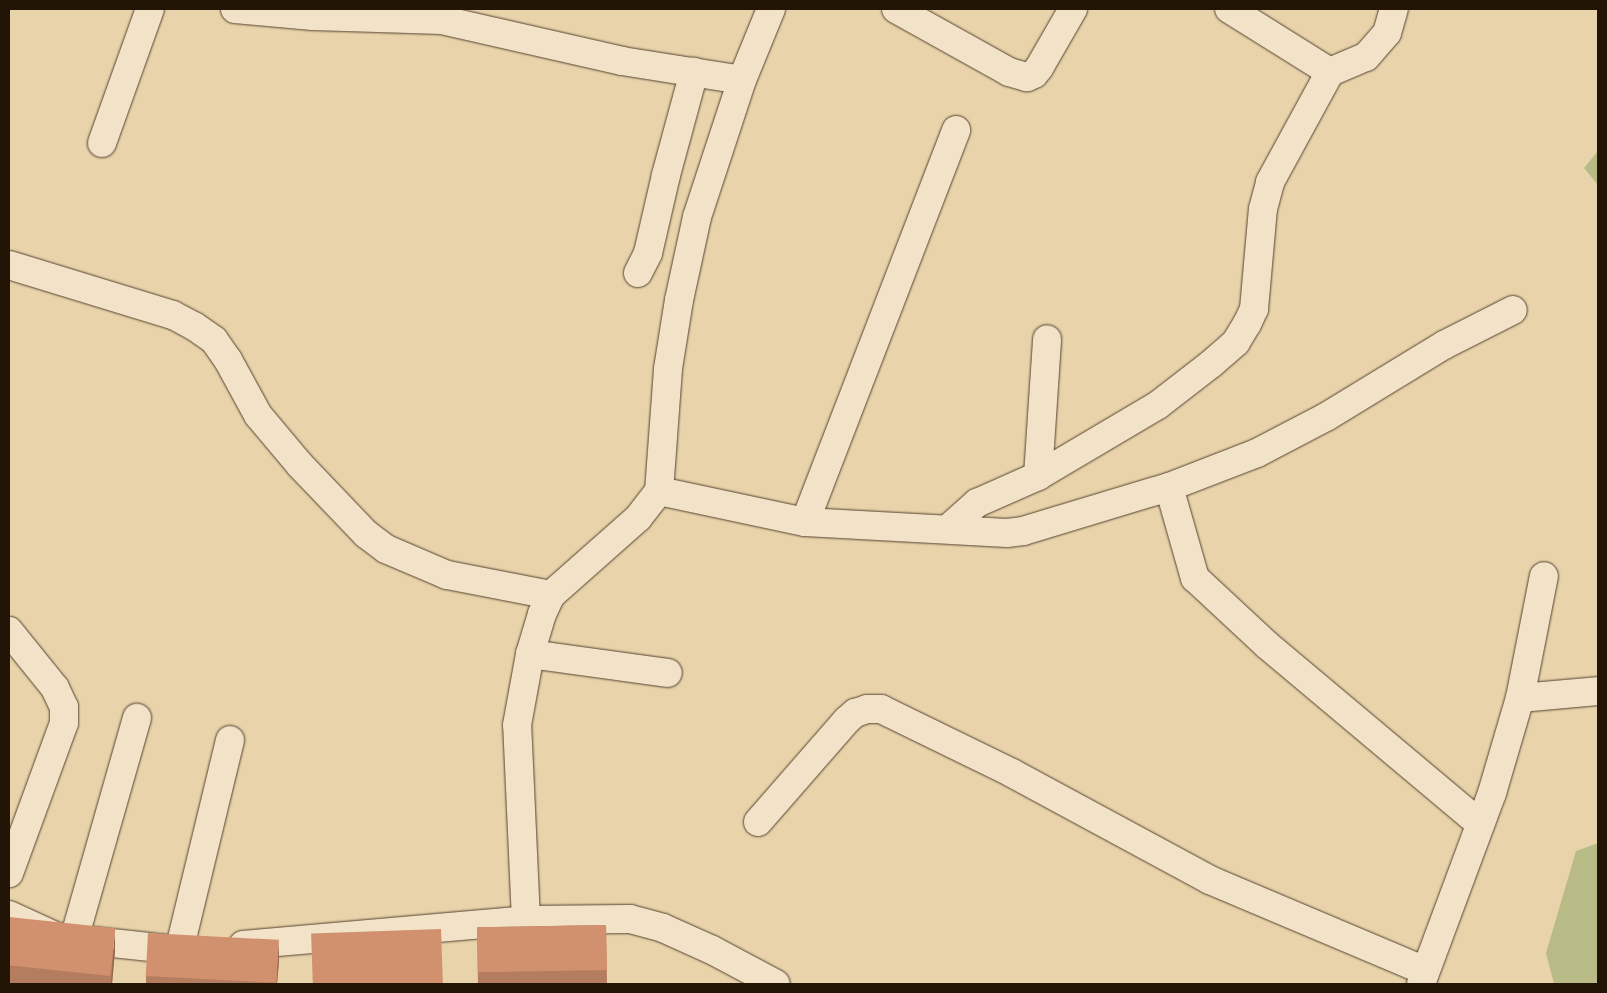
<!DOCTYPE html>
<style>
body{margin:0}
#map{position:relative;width:1607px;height:993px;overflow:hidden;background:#e9d3ab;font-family:"IM FELL DW Pica",serif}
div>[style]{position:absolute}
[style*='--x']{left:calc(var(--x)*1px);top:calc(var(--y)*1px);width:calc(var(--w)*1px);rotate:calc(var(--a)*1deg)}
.green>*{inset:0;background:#b9bb87}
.roads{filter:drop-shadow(0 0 1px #54442e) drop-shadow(0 0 1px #54442e)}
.minor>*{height:28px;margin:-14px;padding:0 14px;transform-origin:14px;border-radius:14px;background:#f1e2c8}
.wall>*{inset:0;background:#b47d5f;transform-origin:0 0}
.shaded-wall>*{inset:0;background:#92664d}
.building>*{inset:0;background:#d1916e;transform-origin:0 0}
span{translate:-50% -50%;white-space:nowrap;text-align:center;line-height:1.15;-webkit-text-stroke:5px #f1e2c8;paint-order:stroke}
.frame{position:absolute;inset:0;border:10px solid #231505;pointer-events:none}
</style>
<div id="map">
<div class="green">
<div style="clip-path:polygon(1598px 151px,1598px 185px,1584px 168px)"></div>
<div style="clip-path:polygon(1598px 843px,1598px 984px,1554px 984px,1546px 953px,1576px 851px)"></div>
</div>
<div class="roads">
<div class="minor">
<div style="--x:235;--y:9;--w:78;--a:5.1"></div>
<div style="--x:313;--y:16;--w:129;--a:1.8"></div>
<div style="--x:442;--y:20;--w:185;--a:12.8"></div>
<div style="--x:622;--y:61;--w:121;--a:9"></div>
<div style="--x:771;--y:9;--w:77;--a:112.2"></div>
<div style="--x:742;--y:80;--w:144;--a:108.2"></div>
<div style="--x:697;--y:217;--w:85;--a:102.2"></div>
<div style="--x:679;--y:300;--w:70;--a:99.1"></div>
<div style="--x:668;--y:369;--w:122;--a:94.2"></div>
<div style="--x:659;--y:491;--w:149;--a:12"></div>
<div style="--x:805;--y:522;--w:202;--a:3.1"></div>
<div style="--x:1007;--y:533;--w:16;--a:-7"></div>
<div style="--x:1023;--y:531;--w:152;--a:-16.8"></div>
<div style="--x:1169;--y:487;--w:94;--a:-21.1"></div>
<div style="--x:1257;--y:453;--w:78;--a:-27.6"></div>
<div style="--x:1326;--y:417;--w:138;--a:-31.4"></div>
<div style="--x:1444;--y:345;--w:77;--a:-26.9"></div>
<div style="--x:896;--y:9;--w:129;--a:29.1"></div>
<div style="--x:1009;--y:72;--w:19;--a:16"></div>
<div style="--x:1027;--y:77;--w:8;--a:-23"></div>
<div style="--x:1034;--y:74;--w:8;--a:-50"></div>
<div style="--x:1039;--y:68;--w:68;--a:-60"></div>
<div style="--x:1330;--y:72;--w:39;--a:-23"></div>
<div style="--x:1366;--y:57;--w:32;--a:-49"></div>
<div style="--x:1387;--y:33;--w:25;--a:-74"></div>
<div style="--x:102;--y:143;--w:142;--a:-70.3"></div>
<div style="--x:9;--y:265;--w:171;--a:17"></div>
<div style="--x:173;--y:315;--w:24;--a:28"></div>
<div style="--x:194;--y:326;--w:24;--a:35"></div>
<div style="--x:214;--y:340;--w:24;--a:55"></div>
<div style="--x:228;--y:360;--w:63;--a:61.4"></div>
<div style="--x:258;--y:415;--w:65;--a:50"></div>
<div style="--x:300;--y:465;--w:95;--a:46.3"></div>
<div style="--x:366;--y:534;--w:25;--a:37"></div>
<div style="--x:386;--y:549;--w:66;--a:23.1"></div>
<div style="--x:447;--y:575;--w:106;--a:10.9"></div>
<div style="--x:638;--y:273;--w:22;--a:-63"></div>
<div style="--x:648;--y:253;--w:80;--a:-77"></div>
<div style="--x:666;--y:175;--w:107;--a:-74.8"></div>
<div style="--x:1038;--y:476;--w:137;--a:-86.2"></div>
<div style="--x:1169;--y:487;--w:95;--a:74.1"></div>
<div style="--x:1195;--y:578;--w:98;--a:42.9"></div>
<div style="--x:1267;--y:645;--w:278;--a:40"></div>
<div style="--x:805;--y:522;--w:420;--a:-68.9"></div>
<div style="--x:949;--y:528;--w:38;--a:-42"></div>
<div style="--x:977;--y:503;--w:67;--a:-23.9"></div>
<div style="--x:1038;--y:476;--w:139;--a:-30.6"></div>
<div style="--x:1158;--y:405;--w:67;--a:-37.7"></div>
<div style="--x:1211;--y:364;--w:33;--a:-41"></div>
<div style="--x:1236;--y:342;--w:21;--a:-59"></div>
<div style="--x:1247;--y:324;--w:17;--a:-65"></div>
<div style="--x:1254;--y:309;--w:100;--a:-84.9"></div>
<div style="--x:1263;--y:209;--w:28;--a:-75"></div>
<div style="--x:1270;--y:182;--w:125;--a:-61.4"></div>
<div style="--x:1330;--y:72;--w:119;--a:-148"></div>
<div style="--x:9;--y:631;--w:73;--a:51.1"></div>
<div style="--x:55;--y:688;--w:21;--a:65"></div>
<div style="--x:64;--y:707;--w:16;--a:90"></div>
<div style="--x:64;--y:723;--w:160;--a:110.1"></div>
<div style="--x:530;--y:654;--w:139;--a:7.8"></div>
<div style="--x:1520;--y:698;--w:78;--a:-5.1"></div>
<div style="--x:758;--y:822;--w:135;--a:-48.9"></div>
<div style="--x:847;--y:720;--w:11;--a:-41"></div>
<div style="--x:855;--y:713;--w:13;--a:-18"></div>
<div style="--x:867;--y:709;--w:14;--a:0"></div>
<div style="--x:881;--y:709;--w:146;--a:26"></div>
<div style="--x:1012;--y:773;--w:225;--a:28.4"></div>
<div style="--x:1210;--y:880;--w:233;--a:22.9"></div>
<div style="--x:9;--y:915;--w:53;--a:24.6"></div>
<div style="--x:57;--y:937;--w:129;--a:6.2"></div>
<div style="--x:526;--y:920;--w:195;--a:-92.6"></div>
<div style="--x:517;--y:725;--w:72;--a:-79.6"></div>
<div style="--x:530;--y:654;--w:42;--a:-73.3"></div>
<div style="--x:542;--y:614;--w:21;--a:-65"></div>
<div style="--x:551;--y:595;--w:116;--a:-41.5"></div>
<div style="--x:638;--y:518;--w:34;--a:-52"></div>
<div style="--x:74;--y:939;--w:230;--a:-74.1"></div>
<div style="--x:243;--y:945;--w:284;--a:-5"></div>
<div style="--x:526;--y:920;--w:104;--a:-0.6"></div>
<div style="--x:630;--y:919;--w:34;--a:15"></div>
<div style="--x:663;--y:928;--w:54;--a:24.2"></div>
<div style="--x:712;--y:950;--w:72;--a:28"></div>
<div style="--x:179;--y:951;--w:217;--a:-76.4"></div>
<div style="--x:1421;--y:984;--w:204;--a:-69.6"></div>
<div style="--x:1492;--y:793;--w:99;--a:-73.6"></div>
<div style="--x:1520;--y:698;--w:124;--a:-78.9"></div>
</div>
</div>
<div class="wall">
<div style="clip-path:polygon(9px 917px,115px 950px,112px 984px,9px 984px)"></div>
<div style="left:606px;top:925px;width:59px;height:129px;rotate:89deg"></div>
<div style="clip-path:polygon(279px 961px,277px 984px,146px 984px,146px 976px)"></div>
</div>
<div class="shaded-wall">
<div style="clip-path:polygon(115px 928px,115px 950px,112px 984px,111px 984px)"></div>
<div style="clip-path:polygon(279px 939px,279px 961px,277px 984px,276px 984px)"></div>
</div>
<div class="building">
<div style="left:9px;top:917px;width:107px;height:48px;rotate:6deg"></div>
<div style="left:606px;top:925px;width:45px;height:129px;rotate:89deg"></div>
<div style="left:441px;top:929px;width:55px;height:130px;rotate:88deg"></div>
<div style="left:148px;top:933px;width:131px;height:43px;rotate:3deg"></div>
</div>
<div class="frame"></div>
</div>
